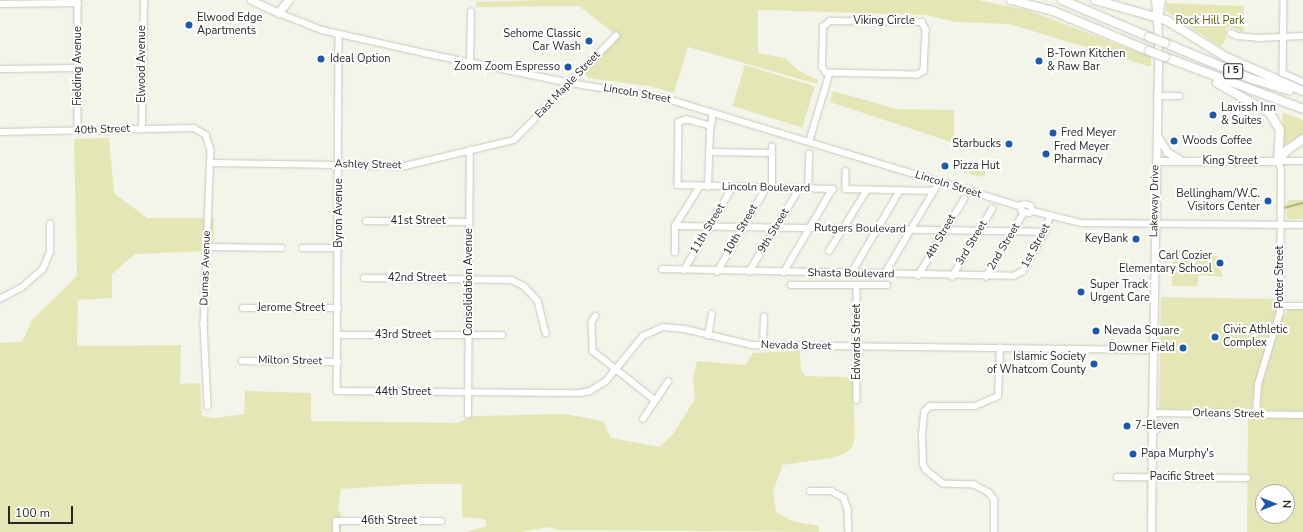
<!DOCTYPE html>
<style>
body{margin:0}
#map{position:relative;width:1303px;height:532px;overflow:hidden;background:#f4f5ea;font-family:"Nunito Sans",sans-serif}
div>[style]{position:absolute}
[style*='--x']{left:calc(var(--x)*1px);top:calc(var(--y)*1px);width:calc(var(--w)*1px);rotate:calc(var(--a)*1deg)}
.green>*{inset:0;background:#e4e7b5;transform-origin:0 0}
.stream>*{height:1.5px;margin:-0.75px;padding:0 0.75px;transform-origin:0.75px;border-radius:0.75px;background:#b0b37b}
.roads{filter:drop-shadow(0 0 1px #c6c7bc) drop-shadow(0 0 1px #c6c7bc)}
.minor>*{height:5.5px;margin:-2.75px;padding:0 2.75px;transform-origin:2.75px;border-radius:2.75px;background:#fff}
.major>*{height:7px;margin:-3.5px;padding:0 3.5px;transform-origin:3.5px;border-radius:3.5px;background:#fff}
.highway>*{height:8px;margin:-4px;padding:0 4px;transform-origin:4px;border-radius:4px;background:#fff}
.bridges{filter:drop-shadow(0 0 1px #c6c7bc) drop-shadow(0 0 1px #c6c7bc)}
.highway-bridge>*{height:8px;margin:-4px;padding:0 4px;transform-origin:4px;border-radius:4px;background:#fff}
.dots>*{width:11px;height:11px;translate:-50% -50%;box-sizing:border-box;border:2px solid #fff;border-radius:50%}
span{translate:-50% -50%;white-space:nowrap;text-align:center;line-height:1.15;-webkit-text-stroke:4px #fff;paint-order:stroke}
.shield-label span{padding:1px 3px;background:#fff;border:1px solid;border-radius:3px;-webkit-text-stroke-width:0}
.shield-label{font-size:10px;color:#282925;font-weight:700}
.poi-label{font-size:11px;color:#282925}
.left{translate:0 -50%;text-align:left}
.right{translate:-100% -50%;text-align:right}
.street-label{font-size:11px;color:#282925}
.park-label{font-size:11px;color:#575818}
.north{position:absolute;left:1255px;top:484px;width:40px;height:40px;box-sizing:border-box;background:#fff;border:1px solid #a9a9a8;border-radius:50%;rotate:90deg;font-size:11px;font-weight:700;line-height:16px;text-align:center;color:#282925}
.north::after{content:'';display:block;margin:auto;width:14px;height:18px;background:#1d58a9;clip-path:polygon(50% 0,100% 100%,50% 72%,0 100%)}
.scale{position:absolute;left:8px;top:506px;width:65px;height:18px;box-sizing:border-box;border:2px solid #282925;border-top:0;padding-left:5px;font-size:12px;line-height:14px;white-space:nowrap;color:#282925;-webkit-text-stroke:3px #fff;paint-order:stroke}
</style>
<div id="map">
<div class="green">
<div style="clip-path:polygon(543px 0,977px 0,1027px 10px,1151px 57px,1151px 67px,1009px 24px,955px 22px,926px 15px,758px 10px,758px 53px,785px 58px,799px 71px,818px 80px,817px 84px,688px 47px,674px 93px,649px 86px,588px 78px,585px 72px,619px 37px,579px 6px,476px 7px,476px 2px)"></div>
<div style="clip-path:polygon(1166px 3px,1244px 6px,1243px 33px,1231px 27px,1226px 28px,1226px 39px,1221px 47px,1166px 11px)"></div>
<div style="left:745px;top:65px;width:73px;height:43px;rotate:17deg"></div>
<div style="clip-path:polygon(833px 91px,897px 109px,954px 110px,954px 143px,830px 102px)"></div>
<div style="clip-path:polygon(1282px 112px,1303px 120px,1303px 134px,1284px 146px)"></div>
<div style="clip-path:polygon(109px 138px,114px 193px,147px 218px,214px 218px,213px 251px,135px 254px,112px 274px,112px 298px,78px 300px,77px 346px,181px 345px,180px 384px,200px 383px,202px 416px,215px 418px,244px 414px,245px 391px,311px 393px,311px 421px,458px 423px,472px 416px,565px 414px,603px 421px,611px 438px,660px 447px,673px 434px,695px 399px,693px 377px,697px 361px,745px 365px,753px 353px,800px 351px,801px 370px,805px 376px,846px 377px,853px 382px,855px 436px,852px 448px,844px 454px,831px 458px,783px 465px,773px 491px,776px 512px,792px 521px,819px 526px,819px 532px,559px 530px,547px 527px,522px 532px,467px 532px,487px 526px,485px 519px,462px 517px,462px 484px,419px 484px,341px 489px,338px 509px,341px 513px,341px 532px,0 532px,0 343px,22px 342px,32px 320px,77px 276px,74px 139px)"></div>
<div style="clip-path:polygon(970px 165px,985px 171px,985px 175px,979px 177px,962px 171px,962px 168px,969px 168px)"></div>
<div style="clip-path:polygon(1289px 200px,1303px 200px,1303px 219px,1287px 219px,1286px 204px)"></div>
<div style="clip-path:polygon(1173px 250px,1188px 250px,1188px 256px,1217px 256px,1223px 277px,1199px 275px,1197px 286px,1172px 286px)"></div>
<div style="clip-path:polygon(1161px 297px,1276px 299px,1278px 310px,1254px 389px,1252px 409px,1159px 409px)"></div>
<div style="clip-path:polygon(1289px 309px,1303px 309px,1303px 411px,1261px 410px,1259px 393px,1282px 317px)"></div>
<div style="clip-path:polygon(evenodd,1261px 417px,1303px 418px,1303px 532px,1247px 532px,1248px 419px,1261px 417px,1263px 492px,1287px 492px,1287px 516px,1263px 516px,1263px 492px)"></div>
</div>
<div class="stream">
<div style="--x:1284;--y:208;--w:20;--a:-15"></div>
</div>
<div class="roads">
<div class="minor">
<div style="--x:78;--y:0;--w:131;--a:90"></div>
<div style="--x:1284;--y:0;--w:73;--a:90.8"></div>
<div style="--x:1283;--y:73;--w:22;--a:24"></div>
<div style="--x:0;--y:4;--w:78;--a:-0.7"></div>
<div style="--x:279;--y:13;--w:46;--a:21.6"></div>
<div style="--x:322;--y:30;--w:105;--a:12.7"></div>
<div style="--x:424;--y:53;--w:149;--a:11.6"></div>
<div style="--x:570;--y:83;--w:95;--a:9.1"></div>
<div style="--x:664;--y:98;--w:372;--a:16.9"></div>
<div style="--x:1020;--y:206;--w:5;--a:68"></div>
<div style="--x:1022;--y:211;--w:7;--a:16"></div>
<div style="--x:1029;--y:213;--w:4;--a:-27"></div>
<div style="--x:1033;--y:211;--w:50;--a:13.8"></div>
<div style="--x:1082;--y:223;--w:221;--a:0.5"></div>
<div style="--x:830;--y:21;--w:92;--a:0.6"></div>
<div style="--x:922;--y:22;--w:9;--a:63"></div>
<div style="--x:926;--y:30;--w:41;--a:92.8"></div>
<div style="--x:924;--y:71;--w:8;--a:150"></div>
<div style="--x:917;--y:75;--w:91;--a:-178.7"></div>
<div style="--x:826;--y:73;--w:7;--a:-124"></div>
<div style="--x:822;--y:67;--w:40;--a:-88.6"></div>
<div style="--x:823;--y:27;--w:9;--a:-41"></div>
<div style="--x:1231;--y:33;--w:7;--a:27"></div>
<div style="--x:1237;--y:36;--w:21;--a:5"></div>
<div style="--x:1258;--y:38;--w:45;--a:-2.5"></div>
<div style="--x:339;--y:34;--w:357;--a:90.3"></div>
<div style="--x:337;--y:391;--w:243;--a:0.5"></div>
<div style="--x:580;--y:393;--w:10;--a:-11"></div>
<div style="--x:590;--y:391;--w:19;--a:-32"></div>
<div style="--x:606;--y:381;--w:58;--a:-50.6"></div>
<div style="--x:643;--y:336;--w:22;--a:-24"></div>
<div style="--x:663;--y:327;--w:22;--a:5"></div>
<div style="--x:685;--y:329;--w:69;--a:13.4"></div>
<div style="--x:752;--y:345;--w:401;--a:0.7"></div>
<div style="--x:470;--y:63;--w:51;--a:-88.9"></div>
<div style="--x:0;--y:69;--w:78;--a:-0.7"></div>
<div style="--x:1157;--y:96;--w:22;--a:0"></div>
<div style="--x:710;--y:126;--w:24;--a:-165"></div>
<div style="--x:687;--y:120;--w:8;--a:166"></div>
<div style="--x:679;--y:122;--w:63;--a:90.9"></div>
<div style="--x:678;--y:185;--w:155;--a:1.5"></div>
<div style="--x:833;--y:189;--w:97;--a:120.3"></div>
<div style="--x:142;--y:129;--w:129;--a:-89.1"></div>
<div style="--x:0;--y:132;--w:194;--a:-1.2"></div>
<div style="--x:194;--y:128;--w:14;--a:30"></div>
<div style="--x:206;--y:135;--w:16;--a:72"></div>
<div style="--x:211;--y:150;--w:174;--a:92.3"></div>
<div style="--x:204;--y:324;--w:82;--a:87.2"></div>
<div style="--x:809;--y:142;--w:70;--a:-73.4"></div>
<div style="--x:709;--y:152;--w:63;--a:0.9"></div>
<div style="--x:211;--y:163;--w:194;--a:0.9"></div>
<div style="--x:405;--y:166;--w:112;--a:-13.4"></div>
<div style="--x:514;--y:140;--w:146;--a:-45.6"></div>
<div style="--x:846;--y:171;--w:18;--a:90"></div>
<div style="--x:846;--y:189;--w:88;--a:1.3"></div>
<div style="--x:708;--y:187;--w:55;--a:-87.9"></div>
<div style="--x:710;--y:132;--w:19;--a:-81"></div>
<div style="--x:772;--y:188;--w:41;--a:-90"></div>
<div style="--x:808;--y:189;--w:35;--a:-88"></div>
<div style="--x:1020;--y:206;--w:4;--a:-27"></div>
<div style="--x:1024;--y:204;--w:7;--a:16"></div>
<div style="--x:1031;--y:206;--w:5;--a:68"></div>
<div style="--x:366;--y:221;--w:103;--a:0.6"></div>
<div style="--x:675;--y:226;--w:370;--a:0.9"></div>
<div style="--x:207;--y:247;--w:74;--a:0.8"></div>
<div style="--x:303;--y:248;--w:35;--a:0"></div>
<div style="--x:829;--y:251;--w:72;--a:-58.1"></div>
<div style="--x:675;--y:253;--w:27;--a:-90"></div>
<div style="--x:675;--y:226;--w:47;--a:-58"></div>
<div style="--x:662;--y:269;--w:352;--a:1.1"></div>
<div style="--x:1014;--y:276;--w:10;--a:-29"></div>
<div style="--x:1023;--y:271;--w:45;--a:-60.6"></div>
<div style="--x:1045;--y:232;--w:17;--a:-73"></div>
<div style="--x:684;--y:270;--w:95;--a:-59.7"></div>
<div style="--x:717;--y:272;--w:97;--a:-59.7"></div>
<div style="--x:749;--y:272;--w:97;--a:-58.9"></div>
<div style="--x:851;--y:274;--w:97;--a:-59.7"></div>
<div style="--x:884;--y:275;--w:108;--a:-59.4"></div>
<div style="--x:918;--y:276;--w:90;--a:-59.1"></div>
<div style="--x:952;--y:277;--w:79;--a:-59.5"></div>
<div style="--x:986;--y:277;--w:71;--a:-59.5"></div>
<div style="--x:364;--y:278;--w:148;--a:0.8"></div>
<div style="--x:512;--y:280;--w:13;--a:27"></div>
<div style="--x:524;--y:286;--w:21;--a:47"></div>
<div style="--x:538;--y:301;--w:33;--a:76"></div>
<div style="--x:791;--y:285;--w:96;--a:0"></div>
<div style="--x:857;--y:285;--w:115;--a:90"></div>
<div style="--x:0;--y:299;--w:24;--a:-28"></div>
<div style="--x:21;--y:288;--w:29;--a:-41"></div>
<div style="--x:43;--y:269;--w:18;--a:-68"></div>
<div style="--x:50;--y:252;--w:28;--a:-90"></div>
<div style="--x:1280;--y:306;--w:23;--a:0"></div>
<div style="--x:243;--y:308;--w:95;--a:0"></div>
<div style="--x:596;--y:316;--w:7;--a:124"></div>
<div style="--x:592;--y:322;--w:29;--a:88"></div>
<div style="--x:593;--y:351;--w:80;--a:38.4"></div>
<div style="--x:338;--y:335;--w:164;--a:0"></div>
<div style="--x:708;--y:336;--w:22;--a:-80"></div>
<div style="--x:763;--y:345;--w:28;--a:-88"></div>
<div style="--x:242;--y:361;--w:96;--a:0.6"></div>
<div style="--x:1152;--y:413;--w:151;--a:0.8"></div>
<div style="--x:1256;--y:414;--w:30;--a:-86"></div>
<div style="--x:1258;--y:384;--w:75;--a:-73"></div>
<div style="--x:1280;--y:312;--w:142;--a:-89.6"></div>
<div style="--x:1281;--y:170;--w:9;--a:-108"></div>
<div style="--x:1278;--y:161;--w:25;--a:0"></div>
<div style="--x:468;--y:415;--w:265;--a:-89.6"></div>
<div style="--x:643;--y:419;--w:45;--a:-56"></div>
<div style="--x:1117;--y:477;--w:130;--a:0.4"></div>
<div style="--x:810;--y:491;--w:21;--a:0"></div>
<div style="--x:831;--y:491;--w:15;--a:28"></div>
<div style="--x:844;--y:498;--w:12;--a:70"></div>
<div style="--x:848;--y:509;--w:23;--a:88"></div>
<div style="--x:336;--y:532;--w:11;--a:-90"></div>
<div style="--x:336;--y:521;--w:105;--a:0"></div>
<div style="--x:994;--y:532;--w:32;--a:-90"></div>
<div style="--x:994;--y:500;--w:9;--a:-126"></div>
<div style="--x:989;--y:493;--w:17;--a:-152"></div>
<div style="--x:974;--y:485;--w:31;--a:-178"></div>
<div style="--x:943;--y:484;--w:22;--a:-141"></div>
<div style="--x:926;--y:470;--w:6;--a:-121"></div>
<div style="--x:923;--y:465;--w:29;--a:-92"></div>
<div style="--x:922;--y:436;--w:24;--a:-85"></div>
<div style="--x:924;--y:412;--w:8;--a:-45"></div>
<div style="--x:930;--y:406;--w:45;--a:0"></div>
<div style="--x:975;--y:406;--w:25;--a:-23"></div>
<div style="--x:998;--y:396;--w:48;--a:-87.6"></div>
</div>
<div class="major">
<div style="--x:251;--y:0;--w:31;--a:25"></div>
<div style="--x:1155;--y:0;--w:36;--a:85"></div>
<div style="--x:1158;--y:18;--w:18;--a:-81"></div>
<div style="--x:1158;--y:50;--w:6;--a:-90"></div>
<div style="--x:1158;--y:137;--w:17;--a:59"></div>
<div style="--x:1167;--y:152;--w:14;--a:30"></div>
<div style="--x:1156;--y:161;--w:122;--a:0"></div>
<div style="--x:1152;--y:432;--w:4;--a:-45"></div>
<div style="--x:1155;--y:429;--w:16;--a:-101"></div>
<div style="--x:1152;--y:413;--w:354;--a:-89"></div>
<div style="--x:1151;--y:532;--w:100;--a:-89.4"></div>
<div style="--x:1152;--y:432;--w:9;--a:-108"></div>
<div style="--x:1149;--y:423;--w:8;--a:-67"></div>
</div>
<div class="highway">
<div style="--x:1011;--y:0;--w:43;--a:14.7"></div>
<div style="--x:1053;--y:11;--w:104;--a:22.6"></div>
<div style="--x:1062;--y:0;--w:95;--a:23"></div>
<div style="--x:1095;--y:0;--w:74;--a:15.7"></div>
<div style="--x:1166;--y:20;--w:70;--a:31.7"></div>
<div style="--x:1226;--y:57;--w:84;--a:23.8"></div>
<div style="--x:279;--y:13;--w:16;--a:-52"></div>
<div style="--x:1165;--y:43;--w:94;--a:22.5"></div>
<div style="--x:1252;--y:79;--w:39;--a:17"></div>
<div style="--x:1165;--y:57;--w:147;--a:20.6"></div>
<div style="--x:1217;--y:83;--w:61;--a:29.5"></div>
<div style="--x:1270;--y:113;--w:20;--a:60"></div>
<div style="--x:1280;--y:130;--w:31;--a:94"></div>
<div style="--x:1278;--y:161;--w:13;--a:-51"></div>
<div style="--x:1286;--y:151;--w:21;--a:-35"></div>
</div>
</div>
<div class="bridges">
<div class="highway-bridge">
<div style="--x:1149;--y:37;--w:17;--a:21"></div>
<div style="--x:1149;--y:51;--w:17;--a:21"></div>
</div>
</div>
<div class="dots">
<div style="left:189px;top:25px;background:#1d58a9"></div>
<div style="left:589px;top:41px;background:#1d58a9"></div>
<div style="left:321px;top:59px;background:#1d58a9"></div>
<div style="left:1039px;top:61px;background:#1d58a9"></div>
<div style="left:568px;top:67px;background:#1d58a9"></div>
<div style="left:1213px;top:115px;background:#1d58a9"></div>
<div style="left:1053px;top:133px;background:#1d58a9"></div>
<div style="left:1174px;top:141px;background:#1d58a9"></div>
<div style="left:1009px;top:144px;background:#1d58a9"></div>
<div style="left:1046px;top:154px;background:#1d58a9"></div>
<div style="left:945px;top:166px;background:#1d58a9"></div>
<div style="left:1268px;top:201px;background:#1d58a9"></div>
<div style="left:1136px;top:239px;background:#1d58a9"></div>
<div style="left:1220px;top:263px;background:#1d58a9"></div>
<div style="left:1081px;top:292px;background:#1d58a9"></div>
<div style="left:1096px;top:331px;background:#1d58a9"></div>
<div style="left:1215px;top:337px;background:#1d58a9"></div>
<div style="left:1183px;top:348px;background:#1d58a9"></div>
<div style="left:1094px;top:364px;background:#1d58a9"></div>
<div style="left:1127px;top:426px;background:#1d58a9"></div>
<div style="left:1133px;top:454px;background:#1d58a9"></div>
</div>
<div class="shield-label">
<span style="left:1233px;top:71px">I 5</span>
</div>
<div class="poi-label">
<span class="left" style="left:197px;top:25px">Elwood Edge<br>Apartments</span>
<span class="right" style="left:581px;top:41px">Sehome Classic<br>Car Wash</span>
<span class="left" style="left:1047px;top:61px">B-Town Kitchen<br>&amp; Raw Bar</span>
<span class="left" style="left:330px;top:59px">Ideal Option</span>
<span class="right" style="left:560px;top:67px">Zoom Zoom Espresso</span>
<span class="left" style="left:1221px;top:115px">Lavissh Inn<br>&amp; Suites</span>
<span class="left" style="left:1061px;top:133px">Fred Meyer</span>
<span class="left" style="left:1182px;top:141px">Woods Coffee</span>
<span class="right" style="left:1001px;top:144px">Starbucks</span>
<span class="left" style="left:1054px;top:154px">Fred Meyer<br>Pharmacy</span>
<span class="left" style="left:953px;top:166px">Pizza Hut</span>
<span class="right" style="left:1260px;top:201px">Bellingham/W.C.<br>Visitors Center</span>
<span class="right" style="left:1128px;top:239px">KeyBank</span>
<span class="right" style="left:1212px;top:263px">Carl Cozier<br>Elementary School</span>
<span class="left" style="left:1090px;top:292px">Super Track<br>Urgent Care</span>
<span class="left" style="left:1104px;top:331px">Nevada Square</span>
<span class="left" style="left:1223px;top:337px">Civic Athletic<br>Complex</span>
<span class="right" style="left:1175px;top:348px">Downer Field</span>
<span class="right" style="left:1086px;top:364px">Islamic Society<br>of Whatcom County</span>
<span class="left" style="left:1135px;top:426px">7-Eleven</span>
<span class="left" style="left:1141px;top:454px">Papa Murphy's</span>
</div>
<div class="street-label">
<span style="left:884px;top:21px">Viking Circle</span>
<span style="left:142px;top:64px;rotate:-90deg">Elwood Avenue</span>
<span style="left:78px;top:66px;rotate:-90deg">Fielding Avenue</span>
<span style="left:568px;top:85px;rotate:-46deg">East Maple Street</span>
<span style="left:637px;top:94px;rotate:10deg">Lincoln Street</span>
<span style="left:102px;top:130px;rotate:-2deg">40th Street</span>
<span style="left:1230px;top:161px">King Street</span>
<span style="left:368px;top:165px;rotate:1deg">Ashley Street</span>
<span style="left:948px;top:185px;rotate:17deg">Lincoln Street</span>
<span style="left:766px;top:188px;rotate:1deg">Lincoln Boulevard</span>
<span style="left:1155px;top:201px;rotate:-89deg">Lakeway Drive</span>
<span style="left:339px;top:213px;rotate:-90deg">Byron Avenue</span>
<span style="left:418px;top:221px">41st Street</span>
<span style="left:708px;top:229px;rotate:-59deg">11th Street</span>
<span style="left:860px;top:229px;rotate:1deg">Rutgers Boulevard</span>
<span style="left:741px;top:230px;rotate:-60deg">10th Street</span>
<span style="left:774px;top:231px;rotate:-59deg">9th Street</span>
<span style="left:941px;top:237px;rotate:-60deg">4th Street</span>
<span style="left:972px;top:243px;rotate:-59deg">3rd Street</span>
<span style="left:1036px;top:246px;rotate:-62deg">1st Street</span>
<span style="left:1004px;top:247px;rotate:-59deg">2nd Street</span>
<span style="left:206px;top:268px;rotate:-88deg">Dumas Avenue</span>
<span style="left:851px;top:274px;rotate:1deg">Shasta Boulevard</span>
<span style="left:1280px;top:277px;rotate:-90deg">Potter Street</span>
<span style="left:417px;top:278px">42nd Street</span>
<span style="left:469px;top:282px;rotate:-90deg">Consolidation Avenue</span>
<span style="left:291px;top:308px">Jerome Street</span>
<span style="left:403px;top:335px">43rd Street</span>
<span style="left:857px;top:342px;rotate:-90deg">Edwards Street</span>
<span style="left:796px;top:346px;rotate:1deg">Nevada Street</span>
<span style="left:290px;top:361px;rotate:1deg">Milton Street</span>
<span style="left:403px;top:392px">44th Street</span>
<span style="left:1228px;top:414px;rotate:1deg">Orleans Street</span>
<span style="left:1182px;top:477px">Pacific Street</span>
<span style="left:389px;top:521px">46th Street</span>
</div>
<div class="park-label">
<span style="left:1210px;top:21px">Rock Hill Park</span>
</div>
<div class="north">N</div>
<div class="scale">100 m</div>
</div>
